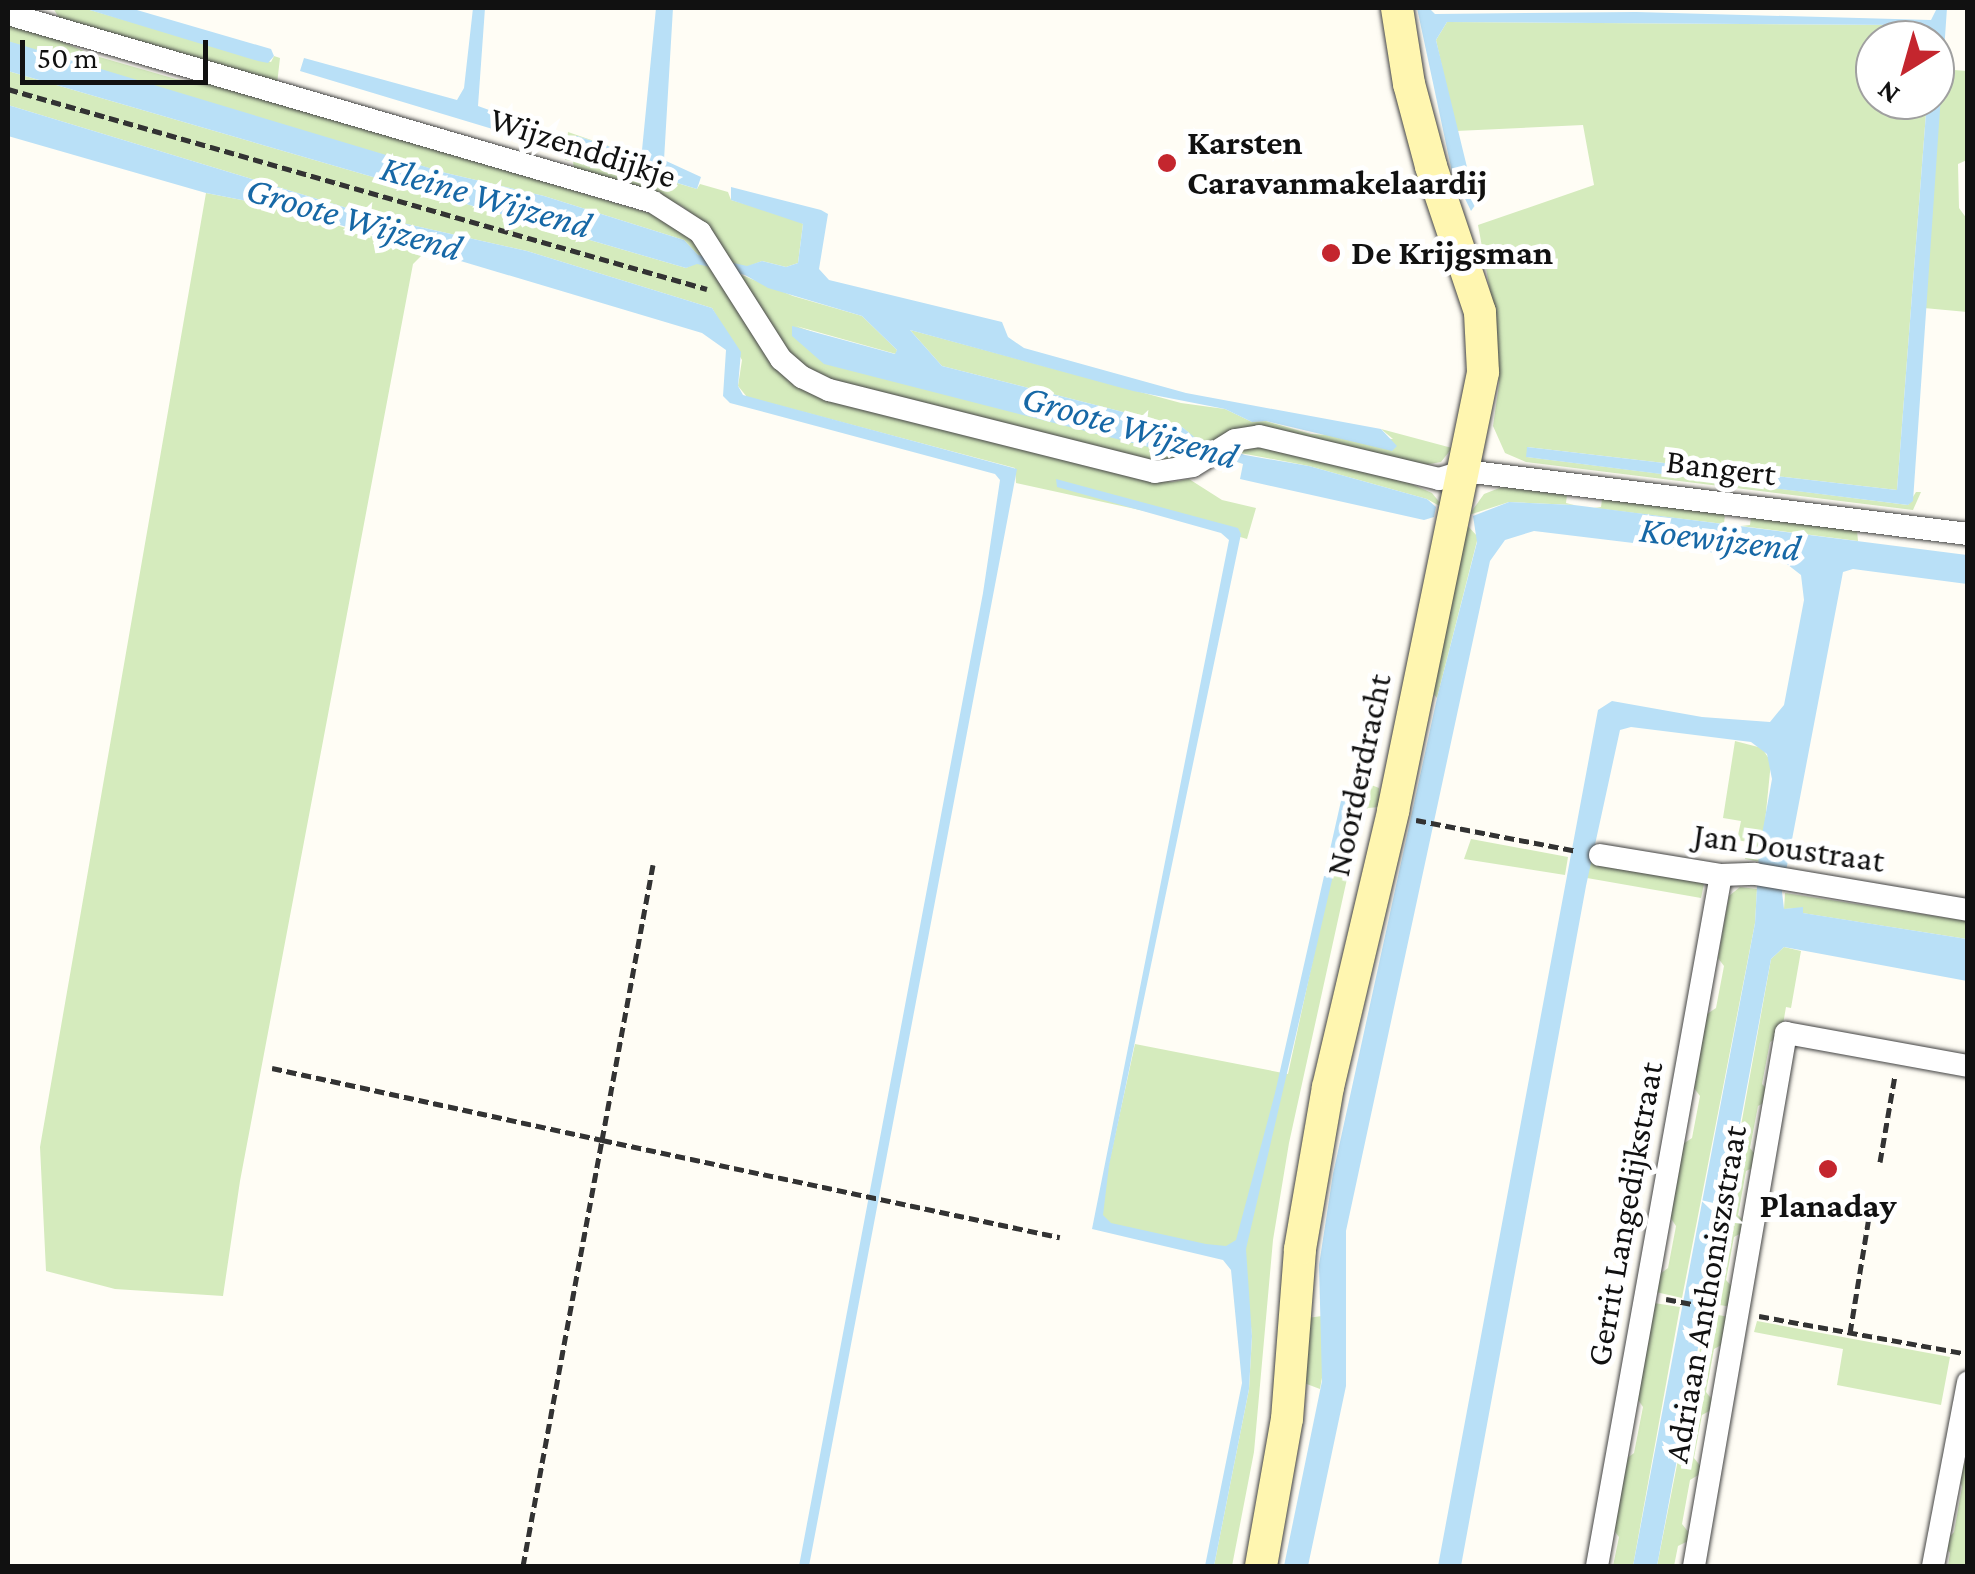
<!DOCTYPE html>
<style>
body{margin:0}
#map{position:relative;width:1975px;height:1574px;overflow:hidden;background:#fffdf5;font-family:"Crimson Pro",serif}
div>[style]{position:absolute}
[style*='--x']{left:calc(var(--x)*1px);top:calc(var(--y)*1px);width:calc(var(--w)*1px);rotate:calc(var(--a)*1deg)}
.green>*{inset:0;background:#d5ebbd}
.water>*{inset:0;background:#b9e0f7}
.path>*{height:5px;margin-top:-2.5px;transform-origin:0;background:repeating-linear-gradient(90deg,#333 0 10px,transparent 0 15px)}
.roads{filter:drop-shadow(0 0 2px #444) drop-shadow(0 0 2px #444)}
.street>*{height:22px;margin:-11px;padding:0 11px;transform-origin:11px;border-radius:11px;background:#fff}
.secondary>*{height:32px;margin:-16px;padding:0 16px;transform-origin:16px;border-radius:16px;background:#fff6b0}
.dots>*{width:28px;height:28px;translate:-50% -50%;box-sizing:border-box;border:5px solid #fff;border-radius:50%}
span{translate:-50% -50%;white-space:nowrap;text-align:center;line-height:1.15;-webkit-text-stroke:10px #fff;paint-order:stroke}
.poi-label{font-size:35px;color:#111;font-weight:700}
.left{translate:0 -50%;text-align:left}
.street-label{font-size:35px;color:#111}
.water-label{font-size:38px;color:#1768a6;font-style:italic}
.frame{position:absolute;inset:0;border:10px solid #111;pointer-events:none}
.north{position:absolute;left:1855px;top:20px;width:100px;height:100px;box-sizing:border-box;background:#fff;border:2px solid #a0a0a0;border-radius:50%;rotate:217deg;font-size:28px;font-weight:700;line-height:40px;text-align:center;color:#111}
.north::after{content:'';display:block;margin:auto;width:35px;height:45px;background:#c4262e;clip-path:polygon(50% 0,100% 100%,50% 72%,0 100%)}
.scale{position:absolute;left:20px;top:40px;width:188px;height:45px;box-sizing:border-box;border:5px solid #111;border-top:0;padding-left:12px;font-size:30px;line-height:35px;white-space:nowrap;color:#111;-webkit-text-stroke:8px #fff;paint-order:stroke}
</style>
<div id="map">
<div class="green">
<div style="clip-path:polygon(53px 8px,83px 8px,271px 62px,274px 56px,280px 58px,277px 84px,61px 21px)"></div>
<div style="clip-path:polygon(8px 19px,96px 56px,176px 79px,221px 85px,672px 220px,709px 258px,698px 255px,684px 240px,544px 196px,446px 173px,41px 55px,8px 41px)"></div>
<div style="clip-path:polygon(1447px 22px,1903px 25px,1931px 31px,1933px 40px,1875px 40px,1875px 100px,1927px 100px,1897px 490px,1527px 447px,1527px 457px,1908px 505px,1916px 492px,1921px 492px,1913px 510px,1526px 462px,1505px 453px,1493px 426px,1499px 384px,1496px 323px,1478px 225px,1594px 185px,1583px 125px,1456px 131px,1436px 40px)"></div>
<div style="clip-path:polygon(1941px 69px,1967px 71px,1967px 160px,1958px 164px,1959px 208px,1967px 219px,1967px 312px,1924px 308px)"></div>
<div style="clip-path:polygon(8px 71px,686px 268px,696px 263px,714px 268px,776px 366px,1129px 474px,1172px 482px,1189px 479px,1222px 500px,1256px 508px,1247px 539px,1172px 517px,1016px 483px,1015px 468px,747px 397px,738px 386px,742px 360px,712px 308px,527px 251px,380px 218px,8px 105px)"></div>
<div style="clip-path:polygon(568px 132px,632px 154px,577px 136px,571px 151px,697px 189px,700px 184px,728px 192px,731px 200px,797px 219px,803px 224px,798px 263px,786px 267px,762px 261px,747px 267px,731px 263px,709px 228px,682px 206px,574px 170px,573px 161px,565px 160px)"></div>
<div style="clip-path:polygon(206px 193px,283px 208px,424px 253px,413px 264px,240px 1181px,223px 1296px,115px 1289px,46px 1271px,40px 1147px)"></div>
<div style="clip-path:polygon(737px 273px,793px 296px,862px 316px,897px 350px,896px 354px,796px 326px,1091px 432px,1181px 454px,1202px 451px,1160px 464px,818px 376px,786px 352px)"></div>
<div style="clip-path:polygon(910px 330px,1181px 403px,1225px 409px,1252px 422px,1266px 421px,1311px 434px,1393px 439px,1381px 429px,1452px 448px,1441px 462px,1424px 465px,1366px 454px,1213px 444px,1197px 440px,1182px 427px,942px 366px)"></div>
<div style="clip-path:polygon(1259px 446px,1409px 483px,1432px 493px,1445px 509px,1427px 499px,1309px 466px,1235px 452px)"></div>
<div style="clip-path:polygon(1502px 487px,1567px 495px,1566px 503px,1574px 505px,1509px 502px,1469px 515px,1484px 494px)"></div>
<div style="clip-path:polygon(1602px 499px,1725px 514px,1724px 524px,1594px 508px,1601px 507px)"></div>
<div style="clip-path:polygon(1751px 517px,1857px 530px,1858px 541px,1741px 526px,1750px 525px)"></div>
<div style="clip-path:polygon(1466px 524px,1478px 537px,1437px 698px,1430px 690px)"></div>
<div style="clip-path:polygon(1735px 741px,1762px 748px,1771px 762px,1761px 862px,1745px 859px,1748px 842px,1737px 840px,1741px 821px,1723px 818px)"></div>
<div style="clip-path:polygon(1356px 779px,1379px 788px,1380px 807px,1368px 808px,1361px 815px,1289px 1143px,1273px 1240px,1254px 1452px,1232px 1566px,1214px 1566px,1249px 1389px,1252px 1336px,1244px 1260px,1096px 1223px,1135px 1044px,1288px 1074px,1350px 789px)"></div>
<div style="clip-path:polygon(1471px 839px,1568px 857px,1565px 875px,1464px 859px)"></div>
<div style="clip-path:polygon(1591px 859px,1700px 881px,1704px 884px,1701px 898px,1587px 878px)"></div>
<div style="clip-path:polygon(1740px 887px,1757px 889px,1755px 923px,1682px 1298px,1656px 1292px,1660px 1274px,1668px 1268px,1676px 1226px,1670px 1217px,1683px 1144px,1692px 1138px,1700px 1096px,1694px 1088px,1707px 1014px,1716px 1008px,1724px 966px,1718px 958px,1729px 896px)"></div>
<div style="clip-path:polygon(1785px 893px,1967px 921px,1967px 939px,1802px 913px,1803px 908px,1784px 909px)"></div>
<div style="clip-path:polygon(1784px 947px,1801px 951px,1791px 1008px,1786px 1007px,1781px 1036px,1770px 1042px,1762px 1084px,1771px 1093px,1769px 1100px,1758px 1106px,1750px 1148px,1758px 1158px,1758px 1165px,1746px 1171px,1738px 1215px,1747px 1224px,1745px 1231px,1734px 1237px,1726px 1280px,1735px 1290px,1731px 1307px,1709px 1303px,1771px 959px)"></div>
<div style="clip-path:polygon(1654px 1303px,1680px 1307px,1633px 1566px,1613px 1566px,1619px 1537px,1613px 1529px,1626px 1459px,1634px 1453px,1643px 1407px,1637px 1398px)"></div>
<div style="clip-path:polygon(1707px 1313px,1729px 1317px,1725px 1343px,1714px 1349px,1706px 1392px,1714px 1402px,1713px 1409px,1702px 1415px,1694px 1458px,1702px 1468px,1700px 1474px,1690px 1480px,1682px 1524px,1690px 1534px,1688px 1541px,1678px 1546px,1674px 1566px,1657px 1566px)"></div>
<div style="clip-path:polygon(1322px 1316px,1324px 1366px,1320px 1389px,1304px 1383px,1307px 1318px)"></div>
<div style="clip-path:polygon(1757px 1321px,1950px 1357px,1941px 1405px,1837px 1385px,1843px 1349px,1754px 1332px)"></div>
<div style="clip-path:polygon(1967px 1460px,1967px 1566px,1948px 1566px,1950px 1553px,1944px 1544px,1954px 1532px,1962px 1487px,1958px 1472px)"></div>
</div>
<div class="water">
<div style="clip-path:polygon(83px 8px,130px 8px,271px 49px,274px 56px,268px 63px,258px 61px)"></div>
<div style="clip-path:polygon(473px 8px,485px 8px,478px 106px,539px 128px,536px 142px,300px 71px,304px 58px,457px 100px,464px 88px)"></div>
<div style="clip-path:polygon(656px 8px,673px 8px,664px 160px,701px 177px,697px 189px,570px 150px,571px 139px,577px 136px,632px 154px,642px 150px)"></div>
<div style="clip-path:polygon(1417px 8px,1429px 8px,1435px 14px,1636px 12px,1931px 20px,1937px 8px,1947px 8px,1913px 501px,1908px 505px,1526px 457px,1527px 447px,1897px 490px,1927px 100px,1935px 100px,1935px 40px,1931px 31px,1903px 25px,1447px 22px,1436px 40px,1476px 204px,1471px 211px,1452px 172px)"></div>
<div style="clip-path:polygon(8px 41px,446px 173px,544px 196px,684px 240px,698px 255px,747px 266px,762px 261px,786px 267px,798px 263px,803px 224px,731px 200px,731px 187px,821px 210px,828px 214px,819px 269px,829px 280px,1002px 322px,1008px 337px,1024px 348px,1186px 393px,1381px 429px,1397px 446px,1392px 451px,1266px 421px,1252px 422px,1225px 409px,1133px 391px,910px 330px,942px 366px,1182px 427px,1198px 440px,1245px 455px,1309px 466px,1427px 499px,1436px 507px,1434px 517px,1424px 520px,1240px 479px,1243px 464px,1195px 448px,1181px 454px,1160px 450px,824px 364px,792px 336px,792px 326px,895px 354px,897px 350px,862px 316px,768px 288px,745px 275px,697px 264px,686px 268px,8px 71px)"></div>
<div style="clip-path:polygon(8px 105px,380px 218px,527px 251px,712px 308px,741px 352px,738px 386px,743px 395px,1017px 469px,809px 1566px,799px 1566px,983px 593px,1000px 480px,995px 474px,730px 403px,723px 396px,726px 350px,702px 333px,283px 208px,206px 193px,8px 136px)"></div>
<div style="clip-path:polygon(1056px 479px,1238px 528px,1241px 534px,1109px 1166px,1103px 1215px,1111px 1223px,1206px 1244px,1226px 1246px,1236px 1240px,1275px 1093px,1343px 792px,1353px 790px,1246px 1249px,1252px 1336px,1249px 1389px,1214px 1566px,1205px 1566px,1242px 1383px,1231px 1270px,1223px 1260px,1092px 1229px,1229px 540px,1221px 533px,1057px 487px)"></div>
<div style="clip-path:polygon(1509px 502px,1574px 505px,1967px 555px,1967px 584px,1853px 569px,1843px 572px,1782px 892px,1784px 909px,1803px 907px,1803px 913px,1967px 939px,1967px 981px,1784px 947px,1771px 959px,1657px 1566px,1633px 1566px,1755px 923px,1759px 851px,1772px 779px,1767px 754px,1751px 742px,1631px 727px,1620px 730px,1586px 886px,1461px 1566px,1438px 1566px,1598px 710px,1612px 701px,1702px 717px,1770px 722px,1784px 705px,1804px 600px,1801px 575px,1783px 561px,1534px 531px,1505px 540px,1490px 561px,1346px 1231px,1346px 1386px,1308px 1566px,1284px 1566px,1322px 1381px,1319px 1265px,1333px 1174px,1437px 698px,1477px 542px,1473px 516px)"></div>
</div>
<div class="path">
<div style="--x:8;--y:89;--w:727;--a:15.97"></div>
<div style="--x:1416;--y:820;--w:164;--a:10.9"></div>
<div style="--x:272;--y:1068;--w:338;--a:12.3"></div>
<div style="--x:602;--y:1140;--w:280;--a:-79.5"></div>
<div style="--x:1880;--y:1162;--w:88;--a:-80.2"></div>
<div style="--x:1666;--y:1299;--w:53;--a:10.9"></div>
<div style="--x:1759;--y:1316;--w:212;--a:10.3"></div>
<div style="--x:1850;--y:1333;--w:130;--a:-80.7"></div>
<div style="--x:523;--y:1566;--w:433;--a:-79.5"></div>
<div style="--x:602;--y:1140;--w:468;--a:12"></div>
</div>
<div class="roads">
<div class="street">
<div style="--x:8;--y:14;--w:672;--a:16.25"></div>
<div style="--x:653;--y:202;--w:56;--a:32.6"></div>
<div style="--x:700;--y:232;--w:151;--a:57.5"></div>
<div style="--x:781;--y:359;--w:28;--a:41"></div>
<div style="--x:802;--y:377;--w:30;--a:26"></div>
<div style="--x:829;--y:390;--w:336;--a:14.1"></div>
<div style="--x:1155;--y:472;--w:38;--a:-9"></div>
<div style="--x:1193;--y:466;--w:49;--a:-31.8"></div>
<div style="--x:1235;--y:440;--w:24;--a:-9"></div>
<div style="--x:1259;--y:436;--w:185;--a:13.4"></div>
<div style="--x:1439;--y:479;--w:27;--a:-17"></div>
<div style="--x:1465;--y:471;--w:507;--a:7.14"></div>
<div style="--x:1600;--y:855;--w:123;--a:9.4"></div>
<div style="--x:1721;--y:875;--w:34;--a:-2"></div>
<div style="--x:1755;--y:874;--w:216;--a:9.6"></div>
<div style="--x:1597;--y:1566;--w:702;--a:-79.83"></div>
<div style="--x:1694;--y:1566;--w:541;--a:-80.21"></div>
<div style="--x:1786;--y:1033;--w:185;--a:10.3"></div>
<div style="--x:1933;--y:1566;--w:187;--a:-79.2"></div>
</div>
<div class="secondary">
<div style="--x:1261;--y:1566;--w:149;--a:-80"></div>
<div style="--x:1287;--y:1419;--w:170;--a:-85.6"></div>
<div style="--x:1300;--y:1249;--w:164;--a:-80.2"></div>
<div style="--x:1328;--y:1087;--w:284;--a:-76.7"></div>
<div style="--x:1393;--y:811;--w:448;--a:-78.4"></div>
<div style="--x:1483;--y:372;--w:60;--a:-92.9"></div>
<div style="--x:1480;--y:312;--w:154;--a:-108.6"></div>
<div style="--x:1431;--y:166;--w:85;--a:-105"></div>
<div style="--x:1409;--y:84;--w:77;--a:-99"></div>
</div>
</div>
<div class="dots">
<div style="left:1167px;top:163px;background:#c4262e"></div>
<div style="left:1331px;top:253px;background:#c4262e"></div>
<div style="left:1828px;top:1169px;background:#c4262e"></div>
</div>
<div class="poi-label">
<span class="left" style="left:1187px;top:163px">Karsten<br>Caravanmakelaardij</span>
<span class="left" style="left:1351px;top:253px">De Krijgsman</span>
<span style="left:1828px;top:1206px">Planaday</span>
</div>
<div class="street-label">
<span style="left:583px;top:148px;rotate:18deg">Wijzenddijkje</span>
<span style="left:1721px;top:468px;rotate:7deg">Bangert</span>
<span style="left:1359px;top:775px;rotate:-78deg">Noorderdracht</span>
<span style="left:1789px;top:848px;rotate:8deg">Jan Doustraat</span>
<span style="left:1625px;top:1214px;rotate:-80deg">Gerrit Langedijkstraat</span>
<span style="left:1706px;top:1294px;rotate:-80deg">Adriaan Anthoniszstraat</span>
</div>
<div class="water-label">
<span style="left:486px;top:197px;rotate:16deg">Kleine Wijzend</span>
<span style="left:354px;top:219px;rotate:16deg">Groote Wijzend</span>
<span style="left:1130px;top:427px;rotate:16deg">Groote Wijzend</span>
<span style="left:1720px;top:539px;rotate:7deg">Koewijzend</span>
</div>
<div class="frame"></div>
<div class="north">N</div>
<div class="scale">50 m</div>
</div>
